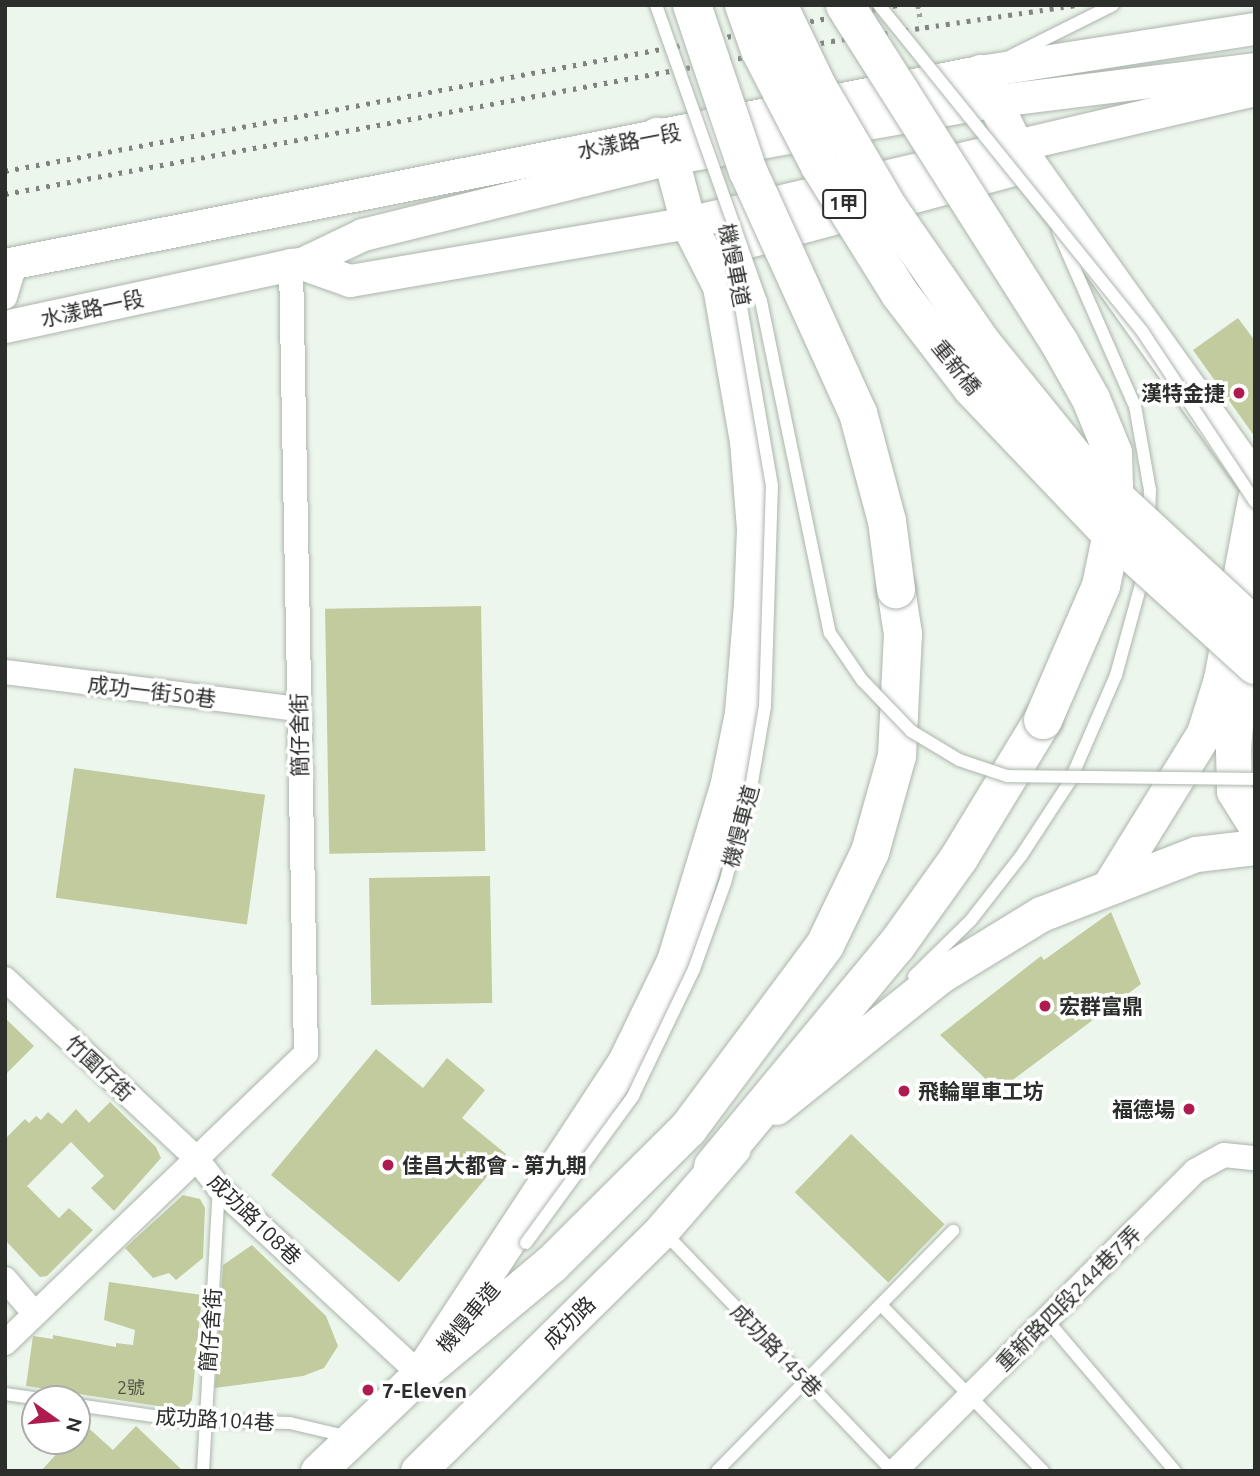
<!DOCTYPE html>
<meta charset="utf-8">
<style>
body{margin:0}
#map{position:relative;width:1260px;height:1476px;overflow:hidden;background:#edf6ed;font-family:Ubuntu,"Noto Sans TC",sans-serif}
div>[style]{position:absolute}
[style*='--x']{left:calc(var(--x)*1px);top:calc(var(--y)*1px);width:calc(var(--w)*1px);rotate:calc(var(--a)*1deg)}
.building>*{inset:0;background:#c1cb9e;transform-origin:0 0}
.path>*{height:4.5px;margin-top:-2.25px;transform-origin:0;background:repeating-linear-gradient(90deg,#9ca39c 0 3.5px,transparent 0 8.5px)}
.roads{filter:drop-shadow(0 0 2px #acb5ac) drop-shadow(0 0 2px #acb5ac)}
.service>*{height:12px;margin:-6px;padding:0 6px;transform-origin:6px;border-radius:6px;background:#fff}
.minor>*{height:24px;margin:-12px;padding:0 12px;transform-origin:12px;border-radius:12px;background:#fff}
.tertiary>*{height:32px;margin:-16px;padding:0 16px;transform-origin:16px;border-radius:16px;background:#fff}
.secondary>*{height:35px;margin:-17.5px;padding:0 17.5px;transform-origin:17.5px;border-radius:17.5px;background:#fff}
.primary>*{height:38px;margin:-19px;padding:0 19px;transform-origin:19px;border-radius:19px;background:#fff}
.rail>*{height:5px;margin-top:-2.5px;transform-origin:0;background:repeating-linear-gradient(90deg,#7e847e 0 3.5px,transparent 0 10.5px)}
.bridges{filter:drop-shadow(0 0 2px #acb5ac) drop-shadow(0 0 2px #acb5ac)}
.service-bridge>*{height:12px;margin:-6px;padding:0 6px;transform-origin:6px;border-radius:6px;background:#fff}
.primary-bridge>*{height:38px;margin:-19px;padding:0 19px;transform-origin:19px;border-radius:19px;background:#fff}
.dots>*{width:19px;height:19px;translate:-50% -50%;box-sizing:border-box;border:4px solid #fff;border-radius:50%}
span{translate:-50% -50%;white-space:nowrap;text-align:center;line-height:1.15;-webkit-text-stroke:7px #fff;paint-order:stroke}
.number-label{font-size:18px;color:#505548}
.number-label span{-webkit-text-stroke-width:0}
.shield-label span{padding:2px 5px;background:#fff;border:2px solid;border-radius:5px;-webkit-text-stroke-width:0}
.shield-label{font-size:19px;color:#2b2e2b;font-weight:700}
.street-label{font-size:21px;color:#2b2e2b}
.poi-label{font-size:21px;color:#2b2e2b;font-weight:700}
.right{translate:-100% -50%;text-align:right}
.left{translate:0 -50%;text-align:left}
.frame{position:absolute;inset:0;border:7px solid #2b2e2b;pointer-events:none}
.north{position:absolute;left:21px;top:1385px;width:70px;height:70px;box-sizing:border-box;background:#fff;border:2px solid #aaabaa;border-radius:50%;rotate:105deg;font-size:19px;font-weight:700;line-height:28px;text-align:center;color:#2b2e2b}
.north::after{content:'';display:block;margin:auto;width:24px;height:32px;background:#ae1c4f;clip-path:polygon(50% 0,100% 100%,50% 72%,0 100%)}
</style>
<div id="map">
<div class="building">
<div style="clip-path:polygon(1238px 318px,1255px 341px,1255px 437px,1193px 350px)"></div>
<div style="left:481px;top:606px;width:245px;height:156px;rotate:89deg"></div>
<div style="left:74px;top:768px;width:193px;height:131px;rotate:8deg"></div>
<div style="left:490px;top:876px;width:127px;height:121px;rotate:89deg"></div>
<div style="clip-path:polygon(1111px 912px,1141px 984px,998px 1091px,940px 1035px,1041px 956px,1044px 960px)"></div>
<div style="clip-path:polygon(5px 1018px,34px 1046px,5px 1075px)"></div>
<div style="clip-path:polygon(376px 1049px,423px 1088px,447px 1058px,485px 1090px,462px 1118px,506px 1154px,399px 1282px,271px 1175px)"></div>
<div style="clip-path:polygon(110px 1102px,156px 1147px,161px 1158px,114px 1211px,91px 1188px,104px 1176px,71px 1142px,27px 1186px,59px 1218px,69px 1208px,93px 1230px,47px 1276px,40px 1277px,5px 1240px,5px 1139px,25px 1119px,29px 1123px,36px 1116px,41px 1120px,48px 1112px,62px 1124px,76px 1109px,89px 1123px)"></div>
<div style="left:851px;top:1134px;width:130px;height:81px;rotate:44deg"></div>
<div style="clip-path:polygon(183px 1195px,200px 1199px,205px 1208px,203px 1258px,176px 1280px,169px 1273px,153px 1278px,125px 1248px)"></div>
<div style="clip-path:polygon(252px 1245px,326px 1316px,338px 1346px,324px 1368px,303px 1376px,215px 1388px,223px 1265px)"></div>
<div style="clip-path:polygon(109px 1282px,202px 1295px,192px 1400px,184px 1410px,26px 1386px,33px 1336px,53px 1339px,53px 1335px,116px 1347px,116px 1343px,133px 1345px,135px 1330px,104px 1320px)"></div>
<div style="clip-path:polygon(84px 1424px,113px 1450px,136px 1426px,183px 1471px,41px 1471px,68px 1441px,77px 1441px,77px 1432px)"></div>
</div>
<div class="path">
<div style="--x:918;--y:5;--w:17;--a:80"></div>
</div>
<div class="roads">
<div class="service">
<div style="--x:1011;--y:56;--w:114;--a:-26.6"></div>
<div style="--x:1058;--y:231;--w:191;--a:66.3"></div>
<div style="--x:1135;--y:406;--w:85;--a:79.9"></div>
<div style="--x:1150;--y:490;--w:27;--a:92"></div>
<div style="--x:914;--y:976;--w:80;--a:-44.5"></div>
<div style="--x:971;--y:920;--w:81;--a:-52"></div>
<div style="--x:1021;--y:856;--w:90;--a:-56.8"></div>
<div style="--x:1070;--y:781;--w:116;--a:-66.5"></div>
<div style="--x:1116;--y:675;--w:106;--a:-74.6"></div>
<div style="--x:663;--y:1231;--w:332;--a:46.3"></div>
<div style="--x:881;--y:1305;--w:232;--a:45.7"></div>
<div style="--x:1046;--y:1319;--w:199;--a:49.7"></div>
<div style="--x:5;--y:1394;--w:34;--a:8"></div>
<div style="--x:77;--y:1405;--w:105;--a:8.2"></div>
<div style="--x:181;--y:1420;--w:109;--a:1.6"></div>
<div style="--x:290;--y:1423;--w:61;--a:13.3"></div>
<div style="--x:203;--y:1471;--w:282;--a:-86.8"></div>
<div style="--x:717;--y:1471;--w:337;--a:-45.5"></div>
</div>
<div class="minor">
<div style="--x:5;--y:297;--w:34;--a:-73"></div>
<div style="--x:5;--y:672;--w:295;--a:7.2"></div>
<div style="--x:5;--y:979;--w:260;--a:43.1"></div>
<div style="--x:195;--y:1157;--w:39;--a:52"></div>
<div style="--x:219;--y:1188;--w:274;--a:42.8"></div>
<div style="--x:5;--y:1279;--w:46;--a:49.4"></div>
<div style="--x:5;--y:1343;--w:418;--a:-43.9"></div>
<div style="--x:306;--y:1053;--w:788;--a:-91.09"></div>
<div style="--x:895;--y:1471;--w:424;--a:-45"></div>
<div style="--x:1195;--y:1171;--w:33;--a:-29"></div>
<div style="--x:1224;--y:1155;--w:31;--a:6"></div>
</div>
<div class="tertiary">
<div style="--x:302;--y:264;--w:68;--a:-25.4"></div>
<div style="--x:363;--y:235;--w:317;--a:-13.9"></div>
<div style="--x:671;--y:159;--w:325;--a:-10.1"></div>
<div style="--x:991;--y:102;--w:266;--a:-7.1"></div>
<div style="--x:5;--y:265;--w:994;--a:-11.2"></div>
<div style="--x:980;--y:72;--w:278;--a:-8.9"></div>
<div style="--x:5;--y:327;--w:293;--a:-12.2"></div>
<div style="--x:291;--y:265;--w:11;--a:-5"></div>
<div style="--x:302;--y:264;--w:51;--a:19.5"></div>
<div style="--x:350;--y:281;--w:343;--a:-9.7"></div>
<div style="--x:688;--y:223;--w:582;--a:-13.2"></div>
</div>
<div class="secondary">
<div style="--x:980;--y:72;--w:81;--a:64.4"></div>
<div style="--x:1015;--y:145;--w:413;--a:54.5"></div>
<div style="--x:722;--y:276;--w:34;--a:-71"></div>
<div style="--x:733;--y:244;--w:306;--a:-15.2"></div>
<div style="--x:1255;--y:657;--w:60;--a:108.4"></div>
<div style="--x:1236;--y:714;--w:35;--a:95"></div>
<div style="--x:1233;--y:749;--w:42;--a:88.6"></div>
<div style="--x:1234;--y:791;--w:40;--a:58"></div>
<div style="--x:1109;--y:887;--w:181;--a:-58.3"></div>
<div style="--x:1204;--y:733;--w:57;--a:-72.5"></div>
<div style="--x:1221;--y:679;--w:183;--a:-79.3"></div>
<div style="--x:776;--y:1107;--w:208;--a:-38.7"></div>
<div style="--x:938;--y:977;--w:121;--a:-31.5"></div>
<div style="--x:1041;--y:914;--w:166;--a:-21.2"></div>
<div style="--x:1196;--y:854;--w:59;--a:-6.8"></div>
<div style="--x:318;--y:1471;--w:141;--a:-43.6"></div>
<div style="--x:420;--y:1374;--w:371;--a:-56.7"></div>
<div style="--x:624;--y:1064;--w:114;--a:-64.1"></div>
<div style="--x:674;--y:961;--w:182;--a:-73.1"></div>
<div style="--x:727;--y:787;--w:76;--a:-78.5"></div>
<div style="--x:742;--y:713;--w:109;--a:-85.3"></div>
<div style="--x:751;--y:604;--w:75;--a:-87.7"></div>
<div style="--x:754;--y:529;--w:88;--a:-94.5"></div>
<div style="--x:747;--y:441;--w:157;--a:-99.9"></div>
<div style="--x:720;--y:286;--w:71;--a:-116.9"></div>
<div style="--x:688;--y:223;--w:66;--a:-104.9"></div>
<div style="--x:671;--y:159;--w:28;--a:-120"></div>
<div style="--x:418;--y:1471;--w:343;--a:-44.6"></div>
<div style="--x:662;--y:1230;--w:108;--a:-49.1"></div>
</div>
<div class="primary">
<div style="--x:713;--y:1167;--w:287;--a:-50.4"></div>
<div style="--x:896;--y:946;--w:108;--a:-54.4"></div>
<div style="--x:959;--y:858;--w:162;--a:-58.7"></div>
<div style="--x:420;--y:1374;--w:172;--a:-39.8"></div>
<div style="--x:552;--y:1264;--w:192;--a:-44.8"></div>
<div style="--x:688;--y:1129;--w:229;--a:-53.3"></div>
<div style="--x:825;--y:945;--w:103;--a:-64.2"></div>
<div style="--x:870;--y:852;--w:100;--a:-74.3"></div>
<div style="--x:897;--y:756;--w:122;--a:-87.2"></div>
<div style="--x:903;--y:634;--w:46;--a:-98.8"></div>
</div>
</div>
<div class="rail">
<div style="--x:5;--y:171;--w:908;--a:-10.53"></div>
<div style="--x:5;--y:194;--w:841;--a:-10.48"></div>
<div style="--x:832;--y:41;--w:247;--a:-8.4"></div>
</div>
<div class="bridges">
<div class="service-bridge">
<div style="--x:656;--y:5;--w:314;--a:70.5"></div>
<div style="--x:761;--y:301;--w:339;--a:78.3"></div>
<div style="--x:830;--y:633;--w:57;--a:55.8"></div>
<div style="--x:862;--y:680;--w:71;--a:46.1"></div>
<div style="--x:911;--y:731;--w:56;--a:31.1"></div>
<div style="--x:959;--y:760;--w:51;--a:18.4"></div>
<div style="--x:1007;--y:776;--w:248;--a:0.7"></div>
<div style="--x:879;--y:5;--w:419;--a:51.1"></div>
<div style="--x:1142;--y:331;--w:205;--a:56.5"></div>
<div style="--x:526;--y:1243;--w:182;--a:-53.9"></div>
<div style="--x:633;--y:1096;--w:141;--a:-64.3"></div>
<div style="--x:694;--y:969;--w:91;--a:-70.2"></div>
<div style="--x:725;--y:883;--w:98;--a:-74.7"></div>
<div style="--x:751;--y:788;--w:83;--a:-80.3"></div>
<div style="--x:765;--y:706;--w:220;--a:-88.2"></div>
<div style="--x:772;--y:486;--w:259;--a:-99.8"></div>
</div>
<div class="primary-bridge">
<div style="--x:692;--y:5;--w:175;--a:71.4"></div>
<div style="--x:748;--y:171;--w:266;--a:65.6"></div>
<div style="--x:858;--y:413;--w:112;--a:75"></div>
<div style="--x:887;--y:521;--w:69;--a:82.5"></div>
<div style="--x:744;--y:5;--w:48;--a:70.4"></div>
<div style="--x:760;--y:50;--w:131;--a:62.7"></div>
<div style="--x:820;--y:166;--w:151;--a:58"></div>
<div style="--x:900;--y:294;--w:118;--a:52.5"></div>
<div style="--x:972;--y:388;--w:202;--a:46.4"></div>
<div style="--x:1111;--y:534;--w:195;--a:42.3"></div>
<div style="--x:778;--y:5;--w:90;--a:64.3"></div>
<div style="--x:817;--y:86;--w:143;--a:59.7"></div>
<div style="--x:889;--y:209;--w:162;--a:55.3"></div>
<div style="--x:981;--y:342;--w:162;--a:51"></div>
<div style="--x:1083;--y:468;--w:226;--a:42.7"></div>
<div style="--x:845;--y:5;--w:399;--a:57.6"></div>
<div style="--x:1059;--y:342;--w:65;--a:60.7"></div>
<div style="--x:1091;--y:399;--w:58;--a:67.8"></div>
<div style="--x:1113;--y:453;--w:66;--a:88.3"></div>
<div style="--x:1115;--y:519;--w:68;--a:101.8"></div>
<div style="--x:1101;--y:586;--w:146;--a:113.4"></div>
</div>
</div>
<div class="dots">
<div style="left:1239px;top:393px;background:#ae1c4f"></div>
<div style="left:1045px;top:1006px;background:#ae1c4f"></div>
<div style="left:904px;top:1091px;background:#ae1c4f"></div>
<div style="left:1189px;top:1109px;background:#ae1c4f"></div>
<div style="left:388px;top:1165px;background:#ae1c4f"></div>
<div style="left:368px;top:1390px;background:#ae1c4f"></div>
</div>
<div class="number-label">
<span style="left:131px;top:1387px">2號</span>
</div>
<div class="shield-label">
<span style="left:844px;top:204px">1甲</span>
</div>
<div class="street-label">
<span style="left:629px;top:141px;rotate:-11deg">水漾路一段</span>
<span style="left:735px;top:265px;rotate:79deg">機慢車道</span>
<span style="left:92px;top:308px;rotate:-12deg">水漾路一段</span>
<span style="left:957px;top:367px;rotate:51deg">重新橋</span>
<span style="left:152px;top:691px;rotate:7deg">成功一街50巷</span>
<span style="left:299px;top:735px;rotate:-91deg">簡仔舍街</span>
<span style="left:740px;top:826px;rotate:-75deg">機慢車道</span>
<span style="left:100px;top:1068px;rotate:43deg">竹圍仔街</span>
<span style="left:255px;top:1219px;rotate:44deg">成功路108巷</span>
<span style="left:1068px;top:1298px;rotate:-45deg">重新路四段244巷7弄</span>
<span style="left:468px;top:1317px;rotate:-50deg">機慢車道</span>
<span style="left:569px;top:1322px;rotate:-45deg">成功路</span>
<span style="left:210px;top:1330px;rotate:-86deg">簡仔舍街</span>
<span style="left:777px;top:1350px;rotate:46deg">成功路145巷</span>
<span style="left:215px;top:1419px;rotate:3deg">成功路104巷</span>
</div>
<div class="poi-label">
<span class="right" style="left:1225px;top:393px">漢特金捷</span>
<span class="left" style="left:1059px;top:1006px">宏群富鼎</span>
<span class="left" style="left:918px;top:1091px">飛輪單車工坊</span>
<span class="right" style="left:1175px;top:1109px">福德場</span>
<span class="left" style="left:402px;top:1165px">佳昌大都會 - 第九期</span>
<span class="left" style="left:382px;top:1390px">7-Eleven</span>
</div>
<div class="frame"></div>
<div class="north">N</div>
</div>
